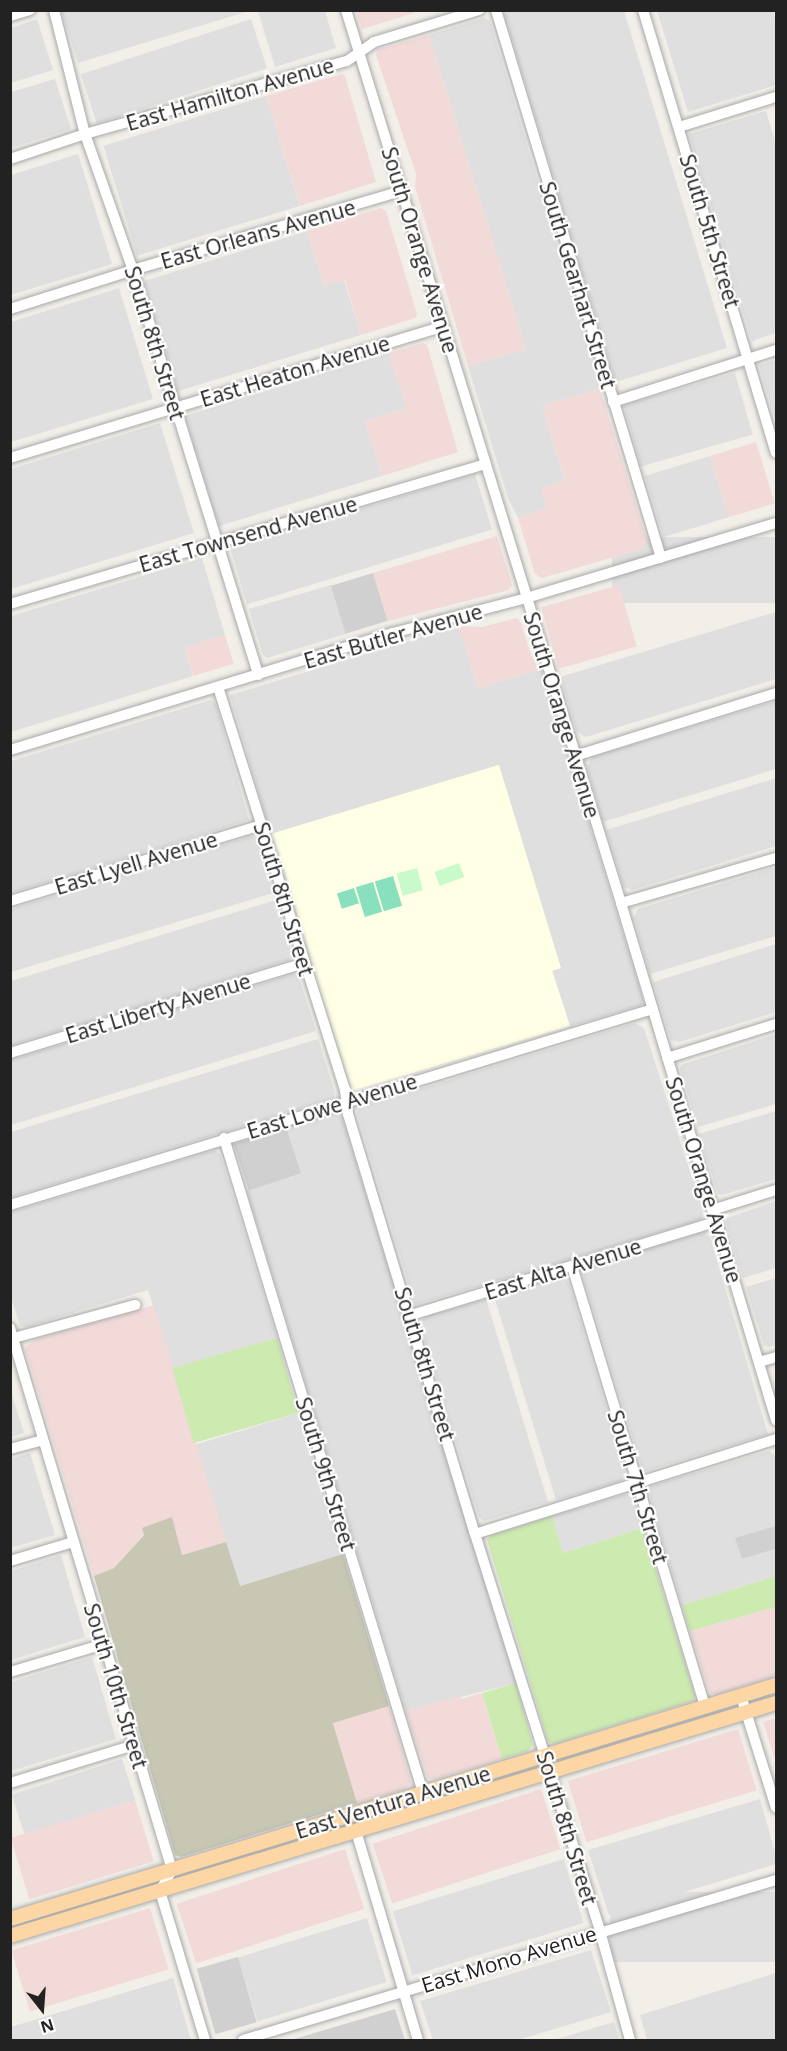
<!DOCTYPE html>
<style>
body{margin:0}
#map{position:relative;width:787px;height:2051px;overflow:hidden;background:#f2efe9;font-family:"Open Sans",sans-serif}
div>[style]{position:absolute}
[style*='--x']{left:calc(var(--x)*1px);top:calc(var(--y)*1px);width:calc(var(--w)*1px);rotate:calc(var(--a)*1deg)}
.residential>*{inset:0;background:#e0dfdf;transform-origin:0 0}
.commercial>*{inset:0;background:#f2dad9;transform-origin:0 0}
.education>*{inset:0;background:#ffffe5}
.religious>*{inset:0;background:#d0d0d0;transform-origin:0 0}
.construction>*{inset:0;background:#c7c7b4}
.grass>*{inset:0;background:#cdebb0;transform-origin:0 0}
.park>*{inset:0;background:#c8facc;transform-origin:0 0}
.pitch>*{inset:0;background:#88e0be;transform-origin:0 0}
.roads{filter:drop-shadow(0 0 2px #a9a9a9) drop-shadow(0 0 2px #a9a9a9)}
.minor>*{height:10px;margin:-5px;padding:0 5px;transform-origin:5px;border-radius:5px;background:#fff}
.major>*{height:14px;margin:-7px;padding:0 7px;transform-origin:7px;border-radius:7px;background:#fcd6a4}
span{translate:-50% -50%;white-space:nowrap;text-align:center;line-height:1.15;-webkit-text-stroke:4.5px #fff;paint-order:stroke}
.street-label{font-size:21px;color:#222}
.frame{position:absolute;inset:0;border:12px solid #222;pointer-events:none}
.north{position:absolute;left:12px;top:1979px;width:60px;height:60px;-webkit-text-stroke:4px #fff;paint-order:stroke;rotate:163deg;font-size:16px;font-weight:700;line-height:24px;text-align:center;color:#222}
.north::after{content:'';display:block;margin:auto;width:21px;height:27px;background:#222;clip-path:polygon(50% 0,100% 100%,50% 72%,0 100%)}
</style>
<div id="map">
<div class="residential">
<div style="clip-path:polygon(67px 10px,249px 10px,249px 11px,78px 63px,62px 12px)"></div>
<div style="clip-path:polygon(258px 11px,325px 11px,336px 48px,275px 67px)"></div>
<div style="clip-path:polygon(510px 11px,624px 11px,727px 348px,616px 382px,504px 13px)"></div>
<div style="clip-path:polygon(657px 11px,773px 11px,776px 21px,776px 85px,688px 112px)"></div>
<div style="clip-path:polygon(484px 18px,490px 21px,600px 389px,542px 406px,565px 481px,547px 509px,518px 518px,508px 498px,468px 366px,526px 349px,429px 35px)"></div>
<div style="clip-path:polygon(37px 19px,53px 70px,11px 83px,11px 28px)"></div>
<div style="left:251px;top:19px;width:52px;height:179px;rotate:72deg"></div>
<div style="clip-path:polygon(55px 79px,71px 129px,11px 148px,11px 92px)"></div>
<div style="left:266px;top:96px;width:115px;height:170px;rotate:73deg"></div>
<div style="clip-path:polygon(766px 111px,776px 144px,776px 333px,752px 341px,689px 134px)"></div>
<div style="clip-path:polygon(78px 154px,112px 264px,11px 295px,11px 175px)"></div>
<div style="clip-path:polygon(307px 231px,324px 286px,344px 280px,361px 335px,178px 391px,144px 281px)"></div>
<div style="clip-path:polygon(119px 288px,153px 399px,11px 442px,11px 322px)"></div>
<div style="clip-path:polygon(389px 353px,406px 408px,365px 421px,382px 476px,219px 526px,185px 416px)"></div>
<div style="clip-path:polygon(776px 360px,776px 422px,759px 365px)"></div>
<div style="left:735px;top:373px;width:64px;height:116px;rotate:74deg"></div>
<div style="clip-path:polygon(160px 423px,194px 533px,11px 589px,11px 469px)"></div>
<div style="left:710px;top:456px;width:64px;height:68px;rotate:73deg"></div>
<div style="left:475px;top:474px;width:58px;height:256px;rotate:73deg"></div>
<div style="left:776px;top:537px;width:66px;height:164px;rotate:90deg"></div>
<div style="clip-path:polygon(202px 558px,225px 635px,185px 648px,193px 676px,11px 732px,11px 616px)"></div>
<div style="clip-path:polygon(331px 585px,346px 634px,267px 658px,263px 655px,249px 609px)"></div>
<div style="clip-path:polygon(776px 612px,776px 679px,586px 737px,577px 732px,560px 677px)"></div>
<div style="clip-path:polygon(458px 626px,478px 688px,542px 669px,643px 999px,642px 1005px,570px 1026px,552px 970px,560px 968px,498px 765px,271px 834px,230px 695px)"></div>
<div style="clip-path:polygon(211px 700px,216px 704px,249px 820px,11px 893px,11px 761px)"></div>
<div style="clip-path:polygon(776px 701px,776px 769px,603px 822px,587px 767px,592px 757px)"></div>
<div style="clip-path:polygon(776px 778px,776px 846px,632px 890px,624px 887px,606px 830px)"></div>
<div style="clip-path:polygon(252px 836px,257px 839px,273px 893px,11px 972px,11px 909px)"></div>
<div style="clip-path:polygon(776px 867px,776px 936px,650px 974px,634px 918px,638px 909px)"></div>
<div style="clip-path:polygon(276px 900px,292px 955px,289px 960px,11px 1045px,11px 981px)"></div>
<div style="clip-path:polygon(776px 944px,776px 1012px,679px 1042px,671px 1040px,653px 982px)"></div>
<div style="clip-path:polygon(294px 974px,299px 978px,316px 1031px,11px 1125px,11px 1060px)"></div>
<div style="clip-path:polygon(635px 1023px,644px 1028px,692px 1178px,696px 1182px,703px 1216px,700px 1220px,415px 1305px,357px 1113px,358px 1108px)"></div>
<div style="clip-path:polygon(776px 1034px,776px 1104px,698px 1127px,680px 1069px,681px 1065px)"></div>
<div style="clip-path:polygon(318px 1039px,335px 1093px,334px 1098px,11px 1197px,11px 1132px)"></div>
<div style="clip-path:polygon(776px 1111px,776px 1179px,722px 1195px,718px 1194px,699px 1134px)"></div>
<div style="clip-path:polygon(335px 1113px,342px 1117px,516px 1683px,406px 1711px,247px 1191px,301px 1174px,286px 1127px)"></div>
<div style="clip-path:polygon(215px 1150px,220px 1154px,277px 1338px,173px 1370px,148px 1290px,26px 1327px,20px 1326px,11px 1297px,11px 1212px)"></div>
<div style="clip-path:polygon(776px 1201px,776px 1268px,743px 1278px,726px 1222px,727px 1218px)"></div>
<div style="clip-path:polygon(704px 1232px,710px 1237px,768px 1434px,643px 1472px,582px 1272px,588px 1267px)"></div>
<div style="clip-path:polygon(561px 1276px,568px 1281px,626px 1474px,621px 1481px,556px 1500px,494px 1296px)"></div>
<div style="clip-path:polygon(776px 1278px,776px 1345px,769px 1347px,764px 1345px,746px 1287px)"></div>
<div style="clip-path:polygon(486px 1299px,548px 1502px,484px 1521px,479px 1517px,420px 1324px,424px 1317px)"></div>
<div style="clip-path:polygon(10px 1388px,24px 1433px,11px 1437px,10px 1437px)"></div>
<div style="left:299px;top:1413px;width:148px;height:108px;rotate:73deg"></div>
<div style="clip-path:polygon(769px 1451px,776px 1456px,776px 1526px,736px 1539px,742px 1559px,776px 1549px,776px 1576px,682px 1605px,648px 1489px,651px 1486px)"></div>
<div style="clip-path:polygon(30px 1453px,55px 1535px,11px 1548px,11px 1459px)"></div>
<div style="clip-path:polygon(626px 1494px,634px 1499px,643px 1528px,563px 1553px,552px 1516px)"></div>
<div style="clip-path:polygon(61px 1555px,85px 1637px,11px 1660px,11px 1571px)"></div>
<div style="clip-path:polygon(92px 1657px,116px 1739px,11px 1771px,11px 1682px)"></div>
<div style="left:122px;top:1759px;width:43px;height:116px;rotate:72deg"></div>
<div style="clip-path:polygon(760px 1799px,776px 1856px,776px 1864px,609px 1915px,588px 1850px)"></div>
<div style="left:564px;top:1859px;width:67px;height:179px;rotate:73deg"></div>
<div style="left:776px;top:1892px;width:70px;height:166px;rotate:90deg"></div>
<div style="left:367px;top:1918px;width:67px;height:135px;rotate:73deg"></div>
<div style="clip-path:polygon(591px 1950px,611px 2012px,518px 2040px,433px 2040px,420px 2001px)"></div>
<div style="clip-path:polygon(776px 1973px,776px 2040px,647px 2040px,640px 2015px)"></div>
<div style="clip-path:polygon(173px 1978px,191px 2040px,11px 2040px,11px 2027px)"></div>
<div style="clip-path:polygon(614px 2022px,620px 2040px,553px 2040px)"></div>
</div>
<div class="commercial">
<div style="clip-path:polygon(413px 11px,414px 13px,362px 29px,356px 11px)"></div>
<div style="clip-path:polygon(429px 35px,526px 349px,468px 366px,415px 187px,416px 174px,376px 55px,377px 50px)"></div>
<div style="clip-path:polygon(342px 74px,345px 76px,376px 182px,300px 206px,266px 96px)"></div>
<div style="clip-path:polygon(381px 208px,386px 211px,417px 314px,415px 318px,361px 335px,345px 280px,324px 286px,307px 231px)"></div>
<div style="clip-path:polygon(423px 343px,427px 345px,458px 452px,382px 476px,365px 421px,406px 408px,389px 353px)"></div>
<div style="clip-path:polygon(600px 389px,647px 541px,642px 549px,542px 578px,535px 574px,518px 518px,547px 509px,541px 488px,565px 480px,542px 406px)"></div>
<div style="left:756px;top:442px;width:64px;height:48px;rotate:73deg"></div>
<div style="clip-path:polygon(497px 536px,512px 585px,509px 590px,388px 621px,373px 573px)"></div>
<div style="left:619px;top:585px;width:64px;height:81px;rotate:74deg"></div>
<div style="clip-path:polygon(517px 618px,521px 623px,531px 655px,542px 669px,478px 688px,458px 626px,482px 627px)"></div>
<div style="left:225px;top:635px;width:30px;height:42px;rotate:73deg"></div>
<div style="clip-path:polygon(154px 1305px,226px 1542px,182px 1555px,172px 1518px,144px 1534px,114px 1568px,94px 1576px,25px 1348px,34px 1340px)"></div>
<div style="clip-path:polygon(776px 1607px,776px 1676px,715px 1695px,710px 1693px,690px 1631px)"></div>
<div style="clip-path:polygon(482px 1693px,502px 1759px,435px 1779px,428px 1778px,406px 1711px,460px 1696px,461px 1699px)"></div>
<div style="clip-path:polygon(389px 1706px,411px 1783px,404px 1789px,357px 1803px,333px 1722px)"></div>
<div style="clip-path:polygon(776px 1718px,776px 1763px,763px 1722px)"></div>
<div style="left:738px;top:1729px;width:64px;height:178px;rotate:73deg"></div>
<div style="left:541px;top:1789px;width:63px;height:177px;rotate:72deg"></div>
<div style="left:135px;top:1800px;width:64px;height:130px;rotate:73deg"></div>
<div style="left:345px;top:1849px;width:63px;height:177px;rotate:72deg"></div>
<div style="left:150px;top:1908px;width:64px;height:145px;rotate:73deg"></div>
</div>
<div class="education">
<div style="clip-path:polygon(499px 765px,561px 968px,552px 971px,570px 1026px,354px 1090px,351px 1088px,318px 985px,279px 851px,271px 834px)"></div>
</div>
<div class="religious">
<div style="left:373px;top:573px;width:50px;height:44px;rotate:73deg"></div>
<div style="left:286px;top:1127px;width:49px;height:55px;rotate:72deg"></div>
<div style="clip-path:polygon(776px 1526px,776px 1549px,742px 1559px,735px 1538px)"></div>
<div style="left:238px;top:1957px;width:68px;height:43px;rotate:74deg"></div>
<div style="clip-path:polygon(395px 2009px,405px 2040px,291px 2040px)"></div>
</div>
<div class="construction">
<div style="clip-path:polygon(172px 1517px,182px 1555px,226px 1542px,240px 1586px,343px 1554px,389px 1706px,333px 1723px,357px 1803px,181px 1857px,175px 1855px,94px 1576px,114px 1568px,144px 1535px,142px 1528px)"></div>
</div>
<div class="grass">
<div style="left:277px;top:1338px;width:78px;height:109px;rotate:74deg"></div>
<div style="clip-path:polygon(552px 1516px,563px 1553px,643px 1528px,695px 1696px,693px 1701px,553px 1744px,548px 1741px,487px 1540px,491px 1535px)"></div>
<div style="clip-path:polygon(776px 1576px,776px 1607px,690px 1631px,682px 1605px)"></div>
<div style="clip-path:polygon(516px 1683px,533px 1745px,528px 1751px,502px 1759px,482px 1693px)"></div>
</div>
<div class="park">
<div style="left:459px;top:863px;width:15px;height:26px;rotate:70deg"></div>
<div style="left:417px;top:868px;width:23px;height:21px;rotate:75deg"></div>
</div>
<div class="pitch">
<div style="left:393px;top:876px;width:31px;height:19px;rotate:73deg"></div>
<div style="left:373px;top:882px;width:31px;height:18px;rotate:73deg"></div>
<div style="left:354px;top:888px;width:16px;height:18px;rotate:72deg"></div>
</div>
<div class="roads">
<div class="minor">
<div style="--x:54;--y:10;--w:128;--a:76"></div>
<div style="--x:85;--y:134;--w:144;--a:70.6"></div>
<div style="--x:133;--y:270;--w:424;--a:72.8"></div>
<div style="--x:346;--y:10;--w:934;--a:72.88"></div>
<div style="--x:621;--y:903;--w:540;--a:73.31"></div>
<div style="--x:496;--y:10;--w:572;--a:73.24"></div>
<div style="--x:643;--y:10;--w:462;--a:73.3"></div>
<div style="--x:10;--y:16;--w:21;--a:-17"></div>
<div style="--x:679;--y:127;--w:102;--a:-17.2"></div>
<div style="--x:10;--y:159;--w:79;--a:-18.4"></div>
<div style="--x:85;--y:134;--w:272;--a:-15.6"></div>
<div style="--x:347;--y:61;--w:33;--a:-35"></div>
<div style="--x:374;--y:42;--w:110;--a:-16.9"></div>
<div style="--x:10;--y:309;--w:129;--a:-17.6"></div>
<div style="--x:133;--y:270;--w:280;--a:-16.4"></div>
<div style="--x:613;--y:402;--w:171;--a:-17.7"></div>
<div style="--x:10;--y:458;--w:451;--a:-16.9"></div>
<div style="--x:10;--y:604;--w:495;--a:-16.4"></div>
<div style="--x:218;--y:687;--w:423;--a:72.5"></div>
<div style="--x:345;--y:1090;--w:24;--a:83"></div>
<div style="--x:348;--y:1114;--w:439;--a:73.2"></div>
<div style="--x:475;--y:1534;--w:416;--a:72.5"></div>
<div style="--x:600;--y:1931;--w:113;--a:74.6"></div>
<div style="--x:10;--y:750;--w:400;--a:-17"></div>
<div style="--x:393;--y:633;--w:138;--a:-14.7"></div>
<div style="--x:526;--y:598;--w:261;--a:-16.7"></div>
<div style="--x:575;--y:756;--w:211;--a:-17.4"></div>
<div style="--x:10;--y:901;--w:262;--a:-16.8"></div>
<div style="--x:621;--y:903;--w:161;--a:-16.2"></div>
<div style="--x:10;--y:1053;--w:308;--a:-17"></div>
<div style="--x:667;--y:1058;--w:114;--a:-17.3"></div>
<div style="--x:224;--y:1138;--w:701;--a:73.09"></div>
<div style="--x:10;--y:1205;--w:672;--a:-16.95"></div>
<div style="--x:712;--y:1210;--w:67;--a:-17.4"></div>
<div style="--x:572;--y:1266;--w:461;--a:73.2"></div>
<div style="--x:411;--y:1315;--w:319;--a:-17"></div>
<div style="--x:10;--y:1328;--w:566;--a:73.36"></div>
<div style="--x:172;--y:1870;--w:24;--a:120"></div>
<div style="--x:160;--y:1891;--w:156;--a:73.2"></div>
<div style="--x:10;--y:1339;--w:130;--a:-15.2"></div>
<div style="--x:759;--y:1362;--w:18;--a:-16"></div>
<div style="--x:10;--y:1449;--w:34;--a:-15"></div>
<div style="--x:475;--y:1534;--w:316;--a:-17.5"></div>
<div style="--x:10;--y:1561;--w:66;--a:-16.8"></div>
<div style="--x:10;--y:1672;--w:98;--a:-16.6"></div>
<div style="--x:741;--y:1696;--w:117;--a:72.6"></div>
<div style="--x:10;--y:1783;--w:130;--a:-17"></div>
<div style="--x:356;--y:1831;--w:218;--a:73.5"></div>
<div style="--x:243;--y:2040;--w:556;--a:-16.71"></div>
</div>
<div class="major">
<div style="--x:10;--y:1919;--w:801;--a:-16.99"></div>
<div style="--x:10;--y:1936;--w:801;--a:-16.92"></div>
</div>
</div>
<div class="street-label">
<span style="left:230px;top:94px;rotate:-16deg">East Hamilton Avenue</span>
<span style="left:710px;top:231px;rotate:73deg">South 5th Street</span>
<span style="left:258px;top:234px;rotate:-16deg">East Orleans Avenue</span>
<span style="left:420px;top:250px;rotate:73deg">South Orange Avenue</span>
<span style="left:578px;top:285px;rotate:73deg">South Gearhart Street</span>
<span style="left:155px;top:343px;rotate:73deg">South 8th Street</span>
<span style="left:295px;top:371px;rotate:-17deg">East Heaton Avenue</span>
<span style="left:248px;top:534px;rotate:-16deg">East Townsend Avenue</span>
<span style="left:393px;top:636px;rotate:-16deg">East Butler Avenue</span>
<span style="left:562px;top:715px;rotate:73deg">South Orange Avenue</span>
<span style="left:136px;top:863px;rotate:-17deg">East Lyell Avenue</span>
<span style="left:284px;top:899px;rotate:73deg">South 8th Street</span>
<span style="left:158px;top:1008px;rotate:-17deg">East Liberty Avenue</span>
<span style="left:332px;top:1106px;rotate:-17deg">East Lowe Avenue</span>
<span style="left:704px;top:1180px;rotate:73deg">South Orange Avenue</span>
<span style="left:563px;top:1269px;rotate:-17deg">East Alta Avenue</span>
<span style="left:425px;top:1364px;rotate:73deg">South 8th Street</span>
<span style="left:326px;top:1474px;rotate:73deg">South 9th Street</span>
<span style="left:638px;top:1487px;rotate:73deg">South 7th Street</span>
<span style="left:116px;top:1686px;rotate:73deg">South 10th Street</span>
<span style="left:393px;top:1802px;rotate:-17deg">East Ventura Avenue</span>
<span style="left:567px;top:1828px;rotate:73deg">South 8th Street</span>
<span style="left:509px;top:1959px;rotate:-17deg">East Mono Avenue</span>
</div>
<div class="frame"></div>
<div class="north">N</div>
</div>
